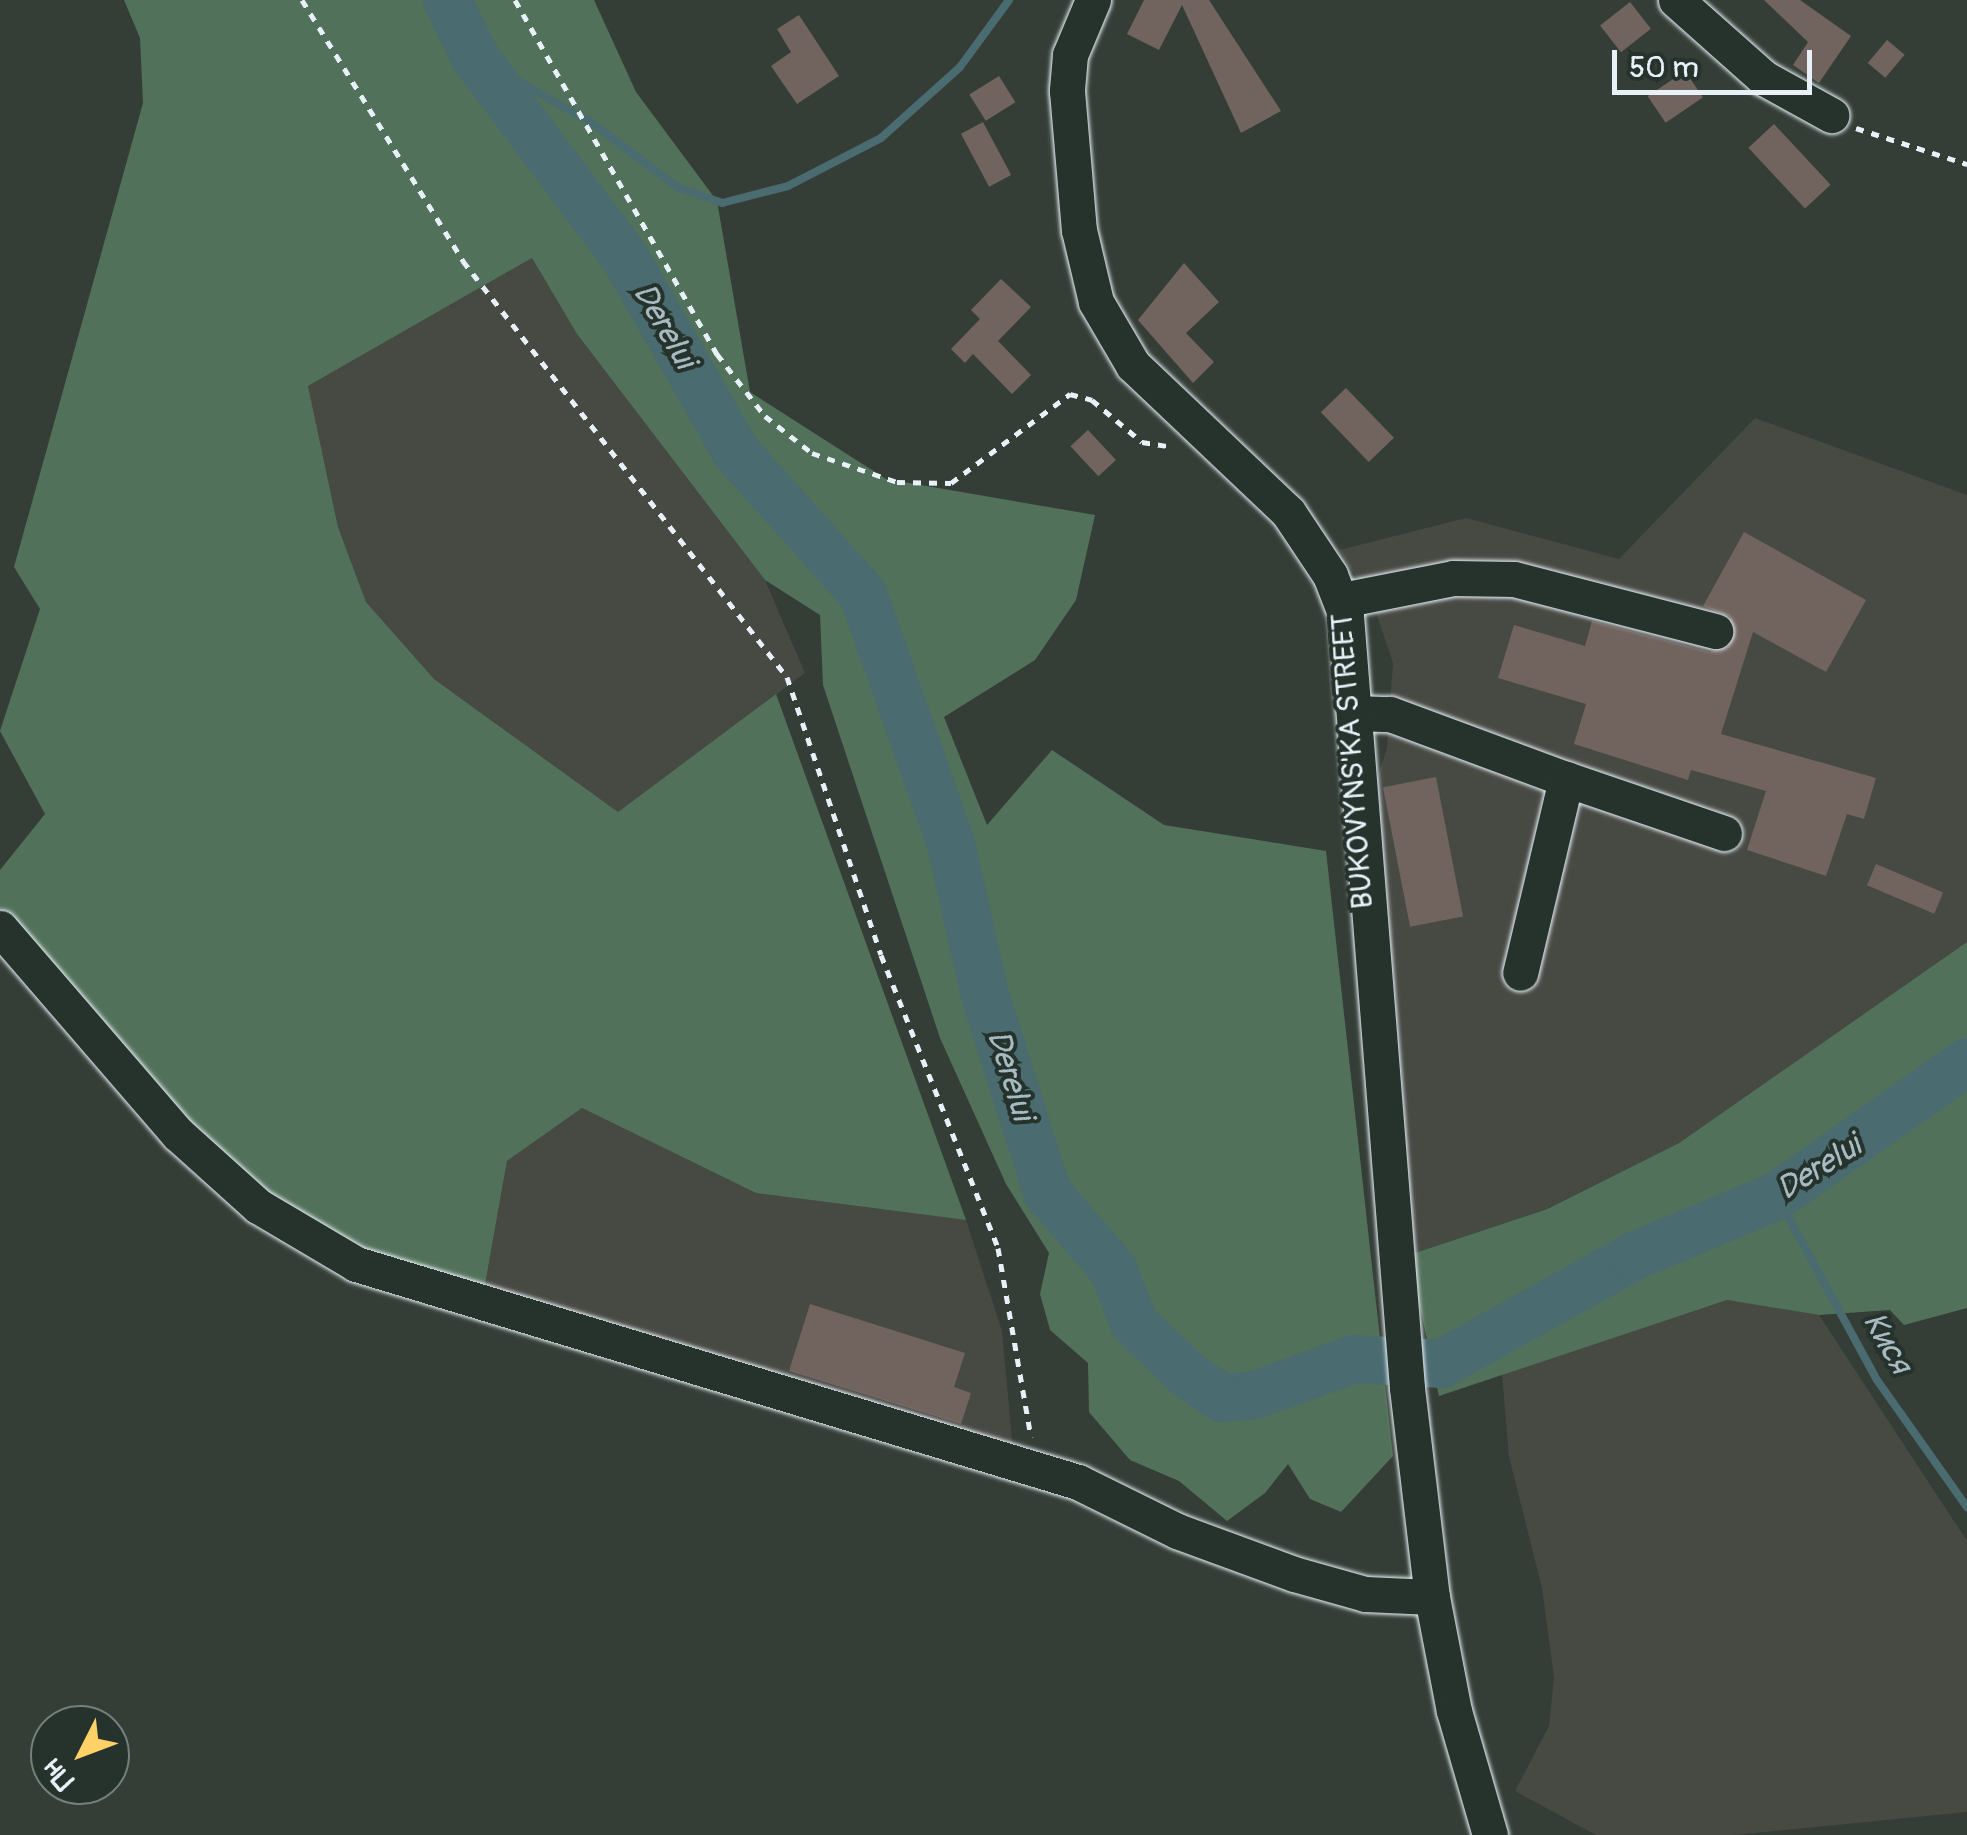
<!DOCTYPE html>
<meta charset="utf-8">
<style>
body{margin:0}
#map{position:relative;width:1967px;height:1835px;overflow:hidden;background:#353d37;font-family:Pangolin,sans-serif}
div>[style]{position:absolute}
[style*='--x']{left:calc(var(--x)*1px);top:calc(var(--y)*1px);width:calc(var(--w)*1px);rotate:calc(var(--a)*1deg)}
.built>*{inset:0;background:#474943}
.green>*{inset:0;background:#52715a}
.stream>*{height:8px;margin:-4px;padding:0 4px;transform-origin:4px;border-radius:4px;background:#4a6b70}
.river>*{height:48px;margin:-24px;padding:0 24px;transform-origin:24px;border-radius:24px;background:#4a6b70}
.building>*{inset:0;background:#71645f;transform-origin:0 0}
.path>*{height:5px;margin-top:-2.5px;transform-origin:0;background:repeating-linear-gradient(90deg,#e8f1f8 0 8px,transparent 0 16px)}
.roads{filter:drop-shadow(0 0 2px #e8f1f8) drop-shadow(0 0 2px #e8f1f8)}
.minor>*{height:35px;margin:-17.5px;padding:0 17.5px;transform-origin:17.5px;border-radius:17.5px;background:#26332d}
span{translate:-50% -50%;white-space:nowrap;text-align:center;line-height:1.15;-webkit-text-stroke:8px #26332d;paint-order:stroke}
.street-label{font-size:30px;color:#e8f1f8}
.water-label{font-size:32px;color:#a9bbc2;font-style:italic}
.north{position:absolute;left:30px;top:1705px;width:100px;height:100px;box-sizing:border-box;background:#26332d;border:2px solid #747f7e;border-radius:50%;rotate:228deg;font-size:28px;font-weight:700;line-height:40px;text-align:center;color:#e8f1f8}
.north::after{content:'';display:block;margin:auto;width:35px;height:45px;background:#ffd166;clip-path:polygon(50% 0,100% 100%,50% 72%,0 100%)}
.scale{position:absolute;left:1612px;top:50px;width:200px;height:45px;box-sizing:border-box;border:5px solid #e8f1f8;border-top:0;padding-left:12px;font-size:30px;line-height:35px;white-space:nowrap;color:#e8f1f8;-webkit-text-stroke:8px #26332d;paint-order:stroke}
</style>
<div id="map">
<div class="built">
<div style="clip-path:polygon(532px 258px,577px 334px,765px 580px,805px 673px,618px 812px,434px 679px,366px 602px,338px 527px,308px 386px)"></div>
<div style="clip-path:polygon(1755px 418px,1967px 495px,1967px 942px,1679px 1143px,1546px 1209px,1409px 1255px,1373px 791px,1387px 748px,1393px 663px,1372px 601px,1339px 550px,1466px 518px,1619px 559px)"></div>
<div style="clip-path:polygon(582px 1108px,756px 1193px,966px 1220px,1002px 1331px,1013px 1450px,607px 1321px,483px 1296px,507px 1161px)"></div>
<div style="clip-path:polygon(1727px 1300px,1819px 1315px,1967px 1541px,1967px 1812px,1734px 1835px,1596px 1835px,1515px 1791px,1549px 1726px,1554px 1678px,1542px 1588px,1509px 1457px,1502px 1373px)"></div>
</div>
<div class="green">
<div style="clip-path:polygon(124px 0,594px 0,636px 92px,717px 201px,750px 392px,886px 479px,1095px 515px,1076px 600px,1035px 660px,944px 717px,987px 825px,1052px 750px,1164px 825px,1326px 851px,1393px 1456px,1341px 1512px,1310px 1499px,1288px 1464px,1265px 1493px,1227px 1521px,1179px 1481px,1130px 1460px,1089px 1412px,1088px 1363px,1050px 1330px,1040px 1294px,1049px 1253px,1006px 1184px,940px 1038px,823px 685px,820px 615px,765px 580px,577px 334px,532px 258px,308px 386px,338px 527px,366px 602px,434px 679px,618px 812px,776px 694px,966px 1220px,756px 1193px,582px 1108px,507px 1161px,483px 1296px,359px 1255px,262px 1200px,184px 1128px,0 912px,0 870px,45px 814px,0 731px,40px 609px,14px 567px,143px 103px,140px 38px)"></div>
<div style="clip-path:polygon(1967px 942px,1967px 1308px,1904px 1325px,1890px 1310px,1819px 1315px,1727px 1300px,1439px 1396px,1409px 1255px,1547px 1209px,1679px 1143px)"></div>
</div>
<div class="stream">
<div style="--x:475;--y:57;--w:134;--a:29.4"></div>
<div style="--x:592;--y:123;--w:106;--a:37"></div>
<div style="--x:677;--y:187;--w:48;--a:19.6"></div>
<div style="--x:722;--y:203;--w:68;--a:-14.4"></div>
<div style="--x:788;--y:186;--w:105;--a:-27.3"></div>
<div style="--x:881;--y:138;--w:106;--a:-41.9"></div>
<div style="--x:960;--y:67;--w:83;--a:-53.8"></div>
<div style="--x:1777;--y:1196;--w:209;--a:61.5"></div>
<div style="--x:1877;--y:1380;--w:156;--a:54.7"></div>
</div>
<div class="river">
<div style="--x:447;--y:0;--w:64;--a:63.8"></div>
<div style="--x:475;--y:57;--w:252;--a:53.2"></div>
<div style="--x:626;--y:259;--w:222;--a:60.3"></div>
<div style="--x:736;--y:452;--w:191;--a:48.2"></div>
<div style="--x:863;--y:594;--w:265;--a:70.6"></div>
<div style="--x:951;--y:844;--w:155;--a:77.3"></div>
<div style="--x:985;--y:995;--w:207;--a:72.5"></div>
<div style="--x:1047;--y:1192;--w:101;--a:49.4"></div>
<div style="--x:1113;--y:1269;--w:58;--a:68.7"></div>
<div style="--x:1134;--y:1323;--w:74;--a:43.9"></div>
<div style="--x:1187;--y:1374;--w:42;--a:35.2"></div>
<div style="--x:1221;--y:1398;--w:34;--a:-5"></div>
<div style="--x:1255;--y:1395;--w:105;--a:-20"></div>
<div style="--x:1354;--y:1359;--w:87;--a:3.3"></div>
<div style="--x:1441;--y:1364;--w:221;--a:-29.2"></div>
<div style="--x:1634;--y:1256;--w:155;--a:-22.8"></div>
<div style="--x:1777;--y:1196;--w:232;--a:-35.2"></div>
</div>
<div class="building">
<div style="clip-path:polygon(1144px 0,1209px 0,1281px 111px,1241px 133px,1182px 5px,1159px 50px,1127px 34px)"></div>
<div style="clip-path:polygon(1764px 0,1800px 0,1851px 36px,1819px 83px,1793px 65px,1808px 42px)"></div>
<div style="left:1630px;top:2px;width:34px;height:38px;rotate:52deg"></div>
<div style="clip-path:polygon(799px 15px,839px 76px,797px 104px,771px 66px,791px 52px,777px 29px)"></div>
<div style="left:1887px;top:40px;width:23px;height:30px;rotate:40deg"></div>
<div style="left:1685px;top:71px;width:32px;height:45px;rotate:56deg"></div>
<div style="left:999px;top:76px;width:31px;height:35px;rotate:58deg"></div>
<div style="left:983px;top:122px;width:60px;height:25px;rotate:62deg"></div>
<div style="left:1774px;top:124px;width:83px;height:35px;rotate:47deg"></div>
<div style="clip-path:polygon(1184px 263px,1219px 302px,1186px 333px,1214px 362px,1193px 383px,1138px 320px)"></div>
<div style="clip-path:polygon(1001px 279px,1031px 307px,998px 341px,1031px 375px,1012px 394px,973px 354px,965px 363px,951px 349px,980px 319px,971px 310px)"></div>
<div style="left:1346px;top:388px;width:69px;height:35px;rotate:46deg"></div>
<div style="left:1088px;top:430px;width:41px;height:24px;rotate:47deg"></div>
<div style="clip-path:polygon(1744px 532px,1866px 600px,1826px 672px,1753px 632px,1721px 734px,1876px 778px,1864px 819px,1847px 814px,1826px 876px,1747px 850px,1766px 791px,1691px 770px,1688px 780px,1574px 744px,1586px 704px,1498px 678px,1514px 625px,1585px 646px,1592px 621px,1710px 652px,1729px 646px,1730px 617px,1703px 606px)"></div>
<div style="left:1436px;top:777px;width:142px;height:54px;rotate:79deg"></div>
<div style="left:1876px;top:864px;width:73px;height:23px;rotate:23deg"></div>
<div style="clip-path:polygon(810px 1304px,965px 1353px,954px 1387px,971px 1393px,961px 1424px,789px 1371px)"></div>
</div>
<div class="path">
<div style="--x:302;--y:0;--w:307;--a:58.3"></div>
<div style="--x:463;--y:261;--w:527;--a:52.09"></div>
<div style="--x:787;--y:677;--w:293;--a:71.3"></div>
<div style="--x:881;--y:955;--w:315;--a:68.2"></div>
<div style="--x:998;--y:1248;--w:192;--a:80.1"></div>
<div style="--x:515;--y:0;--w:408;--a:60.3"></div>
<div style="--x:717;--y:354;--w:78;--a:52.3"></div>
<div style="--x:765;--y:416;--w:60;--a:38.2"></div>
<div style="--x:812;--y:453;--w:90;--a:18.8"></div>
<div style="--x:897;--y:482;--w:54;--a:1.1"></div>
<div style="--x:951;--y:483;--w:149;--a:-36.8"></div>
<div style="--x:1070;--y:394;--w:23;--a:15"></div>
<div style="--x:1092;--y:400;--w:65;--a:40"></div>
<div style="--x:1142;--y:442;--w:31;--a:9"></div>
<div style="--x:1856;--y:128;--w:117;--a:18"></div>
</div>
<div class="roads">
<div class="minor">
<div style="--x:1093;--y:0;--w:60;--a:112.7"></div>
<div style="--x:1070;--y:55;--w:36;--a:95"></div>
<div style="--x:1067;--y:91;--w:140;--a:85.1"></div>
<div style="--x:1079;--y:230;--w:74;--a:76.7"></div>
<div style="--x:1096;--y:302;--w:73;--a:59.6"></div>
<div style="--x:1133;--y:365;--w:214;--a:43.5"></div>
<div style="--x:1288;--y:512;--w:76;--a:56.3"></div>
<div style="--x:1330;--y:575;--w:44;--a:68.7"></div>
<div style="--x:1346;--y:616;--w:774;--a:85.48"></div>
<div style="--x:1407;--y:1388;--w:210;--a:83.2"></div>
<div style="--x:1432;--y:1597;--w:116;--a:79.1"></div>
<div style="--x:1454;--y:1711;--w:129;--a:73.8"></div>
<div style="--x:1676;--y:0;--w:118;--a:41.6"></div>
<div style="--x:1764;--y:78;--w:77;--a:28.9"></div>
<div style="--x:1342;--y:600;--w:113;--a:-11.2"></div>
<div style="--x:1453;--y:578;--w:61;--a:0.9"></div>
<div style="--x:1514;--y:579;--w:208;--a:14.5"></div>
<div style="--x:1355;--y:713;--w:35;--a:2"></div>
<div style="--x:1390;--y:714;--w:188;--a:20.3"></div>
<div style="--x:1566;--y:779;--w:199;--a:103.3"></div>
<div style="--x:1566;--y:779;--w:167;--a:18.9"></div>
<div style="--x:0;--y:928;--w:272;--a:49.2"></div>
<div style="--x:178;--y:1134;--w:108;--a:42"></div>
<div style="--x:258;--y:1206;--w:114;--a:30.6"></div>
<div style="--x:356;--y:1264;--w:754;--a:16.8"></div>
<div style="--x:1078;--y:1482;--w:110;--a:26.3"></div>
<div style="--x:1177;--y:1531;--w:125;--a:20.2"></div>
<div style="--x:1294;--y:1574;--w:74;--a:15.7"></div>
<div style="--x:1365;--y:1594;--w:67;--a:2.6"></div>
</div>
</div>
<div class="street-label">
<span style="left:1353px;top:761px;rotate:-94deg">BUKOVYNS'KA STREET</span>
</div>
<div class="water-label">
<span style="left:664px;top:326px;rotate:60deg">Derelui</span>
<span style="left:1010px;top:1075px;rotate:73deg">Derelui</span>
<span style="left:1819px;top:1168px;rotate:-32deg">Derelui</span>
<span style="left:1887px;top:1343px;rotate:60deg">Кися</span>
</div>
<div class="north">Пн</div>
<div class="scale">50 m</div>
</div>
